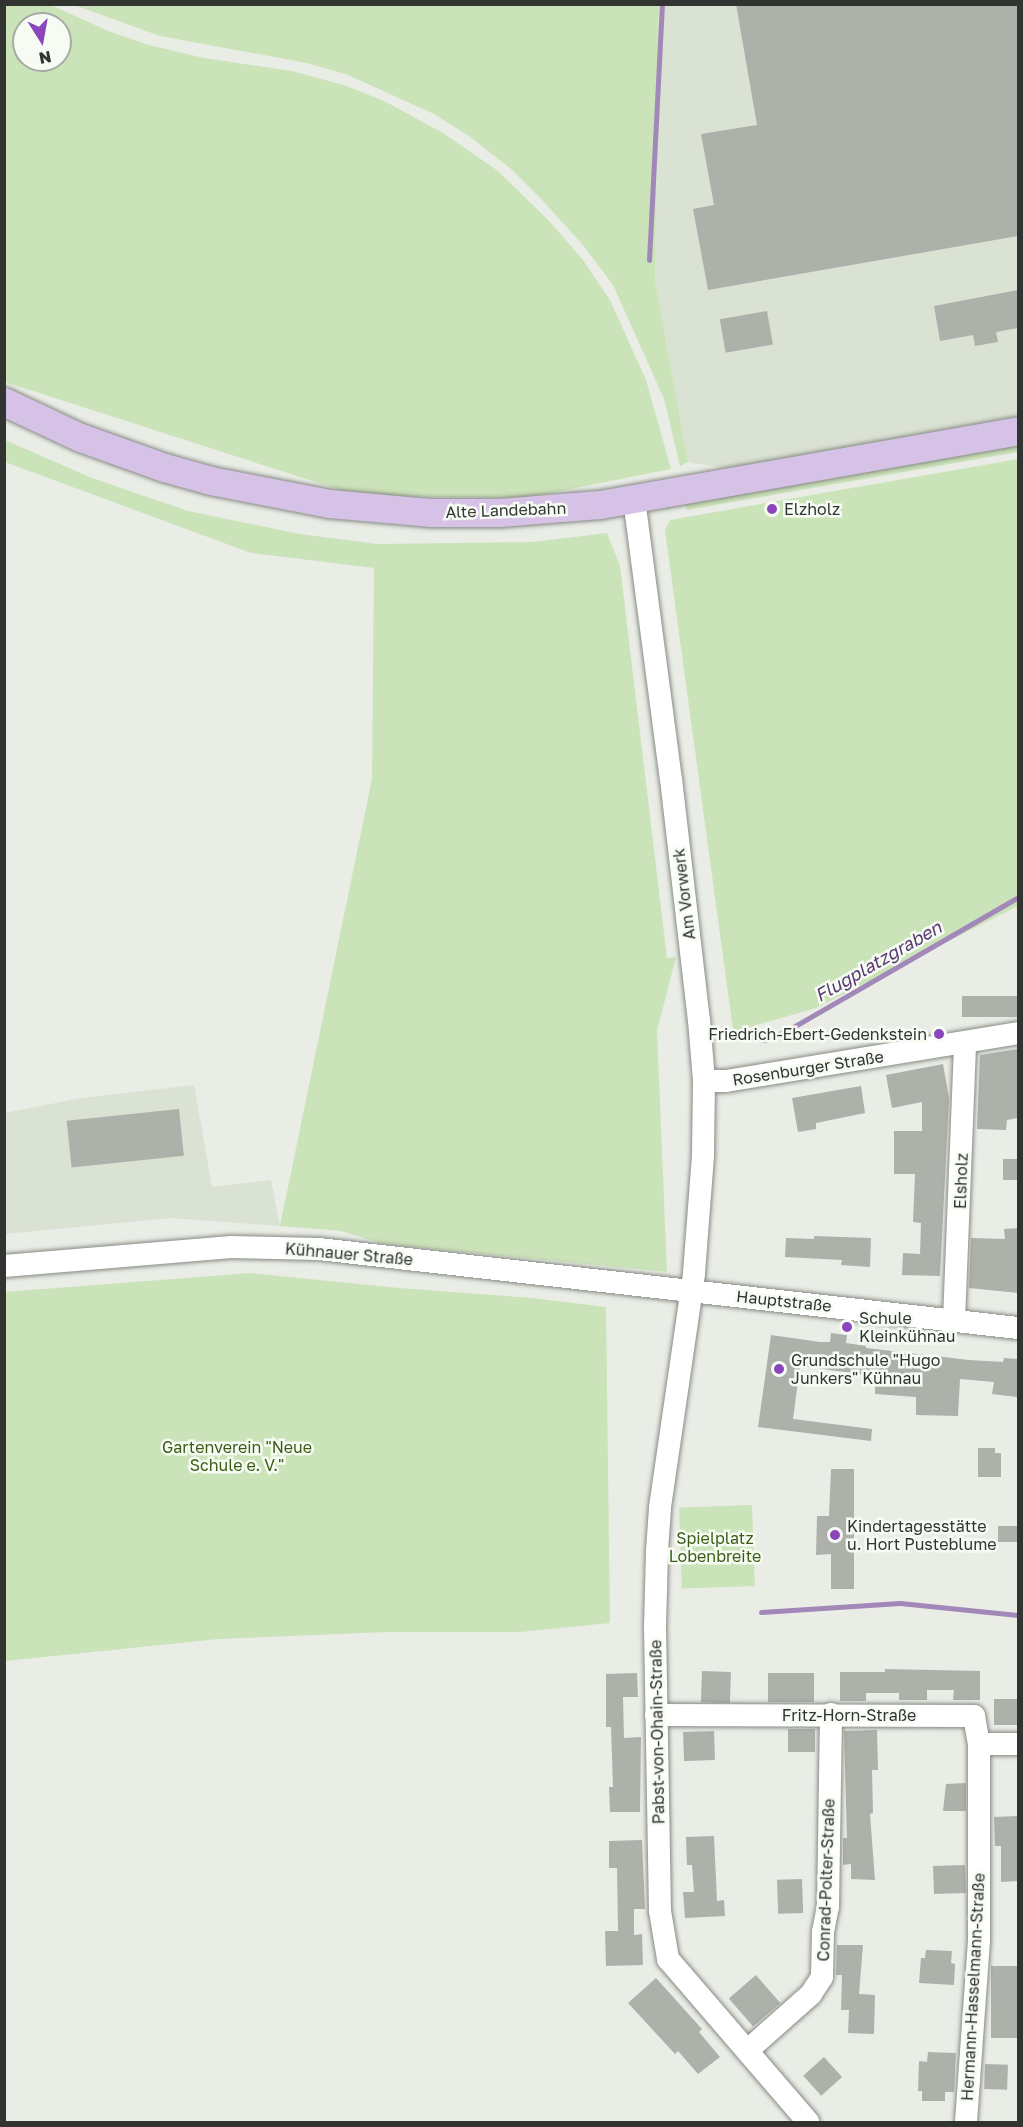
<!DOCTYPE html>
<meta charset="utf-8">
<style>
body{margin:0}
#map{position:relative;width:1023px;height:2127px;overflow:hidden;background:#e9ede6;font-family:"Golos Text",sans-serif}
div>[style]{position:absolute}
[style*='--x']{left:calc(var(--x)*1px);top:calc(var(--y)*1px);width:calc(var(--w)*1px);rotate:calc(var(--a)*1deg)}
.built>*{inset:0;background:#dae2d4}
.green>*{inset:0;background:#cbe3b9;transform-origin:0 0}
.stream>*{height:5px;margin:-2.5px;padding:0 2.5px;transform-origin:2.5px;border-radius:2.5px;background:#a288b8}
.building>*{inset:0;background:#adb1aa;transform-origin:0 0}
.roads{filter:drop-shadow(0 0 2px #878b84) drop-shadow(0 0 2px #878b84)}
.minor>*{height:22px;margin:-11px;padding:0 11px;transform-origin:11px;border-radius:11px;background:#fff}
.major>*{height:28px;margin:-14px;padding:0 14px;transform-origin:14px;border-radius:14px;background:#d6c2e6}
.dots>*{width:16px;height:16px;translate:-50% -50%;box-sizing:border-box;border:3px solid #f6fbf3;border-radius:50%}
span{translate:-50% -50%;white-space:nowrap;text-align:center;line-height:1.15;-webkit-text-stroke:5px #f6fbf3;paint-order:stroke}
.poi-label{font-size:16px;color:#323431}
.left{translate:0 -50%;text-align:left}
.right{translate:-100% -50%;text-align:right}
.street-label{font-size:16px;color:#323431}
.park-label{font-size:16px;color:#3b5c16}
.water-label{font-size:18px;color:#593774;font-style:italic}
.frame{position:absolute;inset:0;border:6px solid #323431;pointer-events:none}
.north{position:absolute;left:12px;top:12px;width:60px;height:60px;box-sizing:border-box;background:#f6fbf3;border:2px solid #a8aba5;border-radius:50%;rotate:169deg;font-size:16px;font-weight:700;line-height:24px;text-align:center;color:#323431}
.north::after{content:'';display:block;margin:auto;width:21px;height:27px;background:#8a46ba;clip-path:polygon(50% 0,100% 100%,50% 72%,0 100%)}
</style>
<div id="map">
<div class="built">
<div style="clip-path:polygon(659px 5px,1018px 5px,1018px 421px,742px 471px,688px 462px,655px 280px)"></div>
<div style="clip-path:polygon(194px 1085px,212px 1187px,271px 1180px,280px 1226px,171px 1218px,5px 1234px,5px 1113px,81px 1098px)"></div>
</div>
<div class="green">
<div style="clip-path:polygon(evenodd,5px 5px,51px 5px,108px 31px,149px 45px,204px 58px,292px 71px,347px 86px,386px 102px,443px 133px,498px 171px,550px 222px,583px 260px,610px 300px,646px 380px,671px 469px,526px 498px,359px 496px,5px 382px,5px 5px,24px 24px,60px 24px,60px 60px,24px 60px,24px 24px)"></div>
<div style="clip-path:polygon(74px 5px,659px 5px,655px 280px,688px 462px,680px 466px,664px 399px,613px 285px,583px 245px,542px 200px,511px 169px,469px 136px,434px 114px,348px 75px,307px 63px,160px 36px)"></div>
<div style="clip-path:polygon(5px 440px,92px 478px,188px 511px,300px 534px,377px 544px,533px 542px,607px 533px,620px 566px,667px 958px,676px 957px,657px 1031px,667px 1272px,384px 1244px,341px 1231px,280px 1226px,372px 779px,374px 568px,251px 553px,5px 462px)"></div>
<div style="clip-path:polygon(1018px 441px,1018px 452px,687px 510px,685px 504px,666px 510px,669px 506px)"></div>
<div style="clip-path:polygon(1018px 459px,1018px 906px,816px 1008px,736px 1031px,734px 1037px,665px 530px,670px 520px)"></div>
<div style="clip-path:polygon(250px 1273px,399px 1288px,532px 1298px,606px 1307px,610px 1623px,520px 1632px,387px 1632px,219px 1639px,5px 1661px,5px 1292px)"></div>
<div style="left:752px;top:1505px;width:81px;height:73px;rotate:88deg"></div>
</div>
<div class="stream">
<div style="--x:649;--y:260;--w:256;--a:-87.1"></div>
<div style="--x:749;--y:1037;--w:16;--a:11"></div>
<div style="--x:765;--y:1040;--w:25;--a:-23"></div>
<div style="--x:788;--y:1030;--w:266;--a:-30"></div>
<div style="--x:761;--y:1612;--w:139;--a:-3.7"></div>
<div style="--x:900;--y:1603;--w:119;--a:5.8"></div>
</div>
<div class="building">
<div style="clip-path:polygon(736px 4px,1018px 4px,1018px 236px,708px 290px,693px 209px,714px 205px,701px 134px,757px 125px)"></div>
<div style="clip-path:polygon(1018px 290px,1018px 328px,996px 332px,998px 342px,975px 346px,973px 335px,940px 341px,934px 306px)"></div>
<div style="left:767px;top:311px;width:34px;height:48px;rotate:80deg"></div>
<div style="left:1018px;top:996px;width:21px;height:56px;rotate:90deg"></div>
<div style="clip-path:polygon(1018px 1049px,1018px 1118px,1007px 1120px,1006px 1130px,977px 1129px,980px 1055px)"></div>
<div style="clip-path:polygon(943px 1064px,949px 1098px,940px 1276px,902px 1275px,903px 1253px,920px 1254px,921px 1223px,913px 1222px,915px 1174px,894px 1174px,894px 1131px,922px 1131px,922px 1102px,892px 1108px,886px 1075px)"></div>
<div style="clip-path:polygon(861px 1086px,865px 1113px,816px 1123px,816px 1129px,798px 1132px,792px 1098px)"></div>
<div style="left:179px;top:1109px;width:47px;height:113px;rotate:84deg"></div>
<div style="left:1003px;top:1159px;width:15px;height:21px"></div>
<div style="clip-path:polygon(1018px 1228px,1018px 1293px,969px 1288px,971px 1238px,1005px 1239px,1004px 1229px)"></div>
<div style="clip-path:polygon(814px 1236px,871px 1238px,870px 1267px,841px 1265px,842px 1260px,785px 1257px,786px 1238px,814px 1239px)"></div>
<div style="clip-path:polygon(831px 1333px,847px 1335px,846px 1343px,866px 1346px,866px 1348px,969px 1360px,1003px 1362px,1004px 1358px,1018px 1359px,1017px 1397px,992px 1394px,994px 1382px,960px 1379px,958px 1416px,916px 1415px,916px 1397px,875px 1394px,875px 1376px,800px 1366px,793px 1419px,872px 1429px,871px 1441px,758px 1427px,771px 1335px,820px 1342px,830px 1342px)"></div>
<div style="clip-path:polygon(978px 1448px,995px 1448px,995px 1453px,1001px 1453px,1001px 1477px,978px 1477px)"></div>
<div style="clip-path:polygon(831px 1469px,854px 1469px,854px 1589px,831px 1589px,831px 1554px,816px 1555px,817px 1516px,829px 1516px)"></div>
<div style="left:998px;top:1526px;width:19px;height:16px"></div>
<div style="clip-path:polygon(885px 1669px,980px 1671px,980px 1700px,953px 1700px,954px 1690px,927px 1690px,927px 1700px,899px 1700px,899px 1693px,866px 1693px,866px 1701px,840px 1701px,840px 1672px,885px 1672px)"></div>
<div style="left:702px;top:1671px;width:29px;height:31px;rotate:2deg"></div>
<div style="clip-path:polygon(637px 1673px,638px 1697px,623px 1697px,624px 1738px,641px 1737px,640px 1812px,610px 1812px,609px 1787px,613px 1787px,611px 1727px,606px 1727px,606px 1674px)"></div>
<div style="left:768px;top:1673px;width:46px;height:29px"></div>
<div style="left:994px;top:1699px;width:24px;height:26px"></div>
<div style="left:788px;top:1729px;width:27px;height:23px"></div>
<div style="clip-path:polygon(877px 1730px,878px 1770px,872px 1770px,873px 1813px,870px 1814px,875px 1880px,851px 1879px,851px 1864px,843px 1865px,843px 1838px,847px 1838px,844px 1731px)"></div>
<div style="left:714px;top:1731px;width:29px;height:31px;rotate:88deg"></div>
<div style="clip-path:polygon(966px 1783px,966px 1811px,943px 1811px,946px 1784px)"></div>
<div style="clip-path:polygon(1018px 1816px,1018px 1881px,1001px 1882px,1001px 1846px,995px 1846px,994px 1817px)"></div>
<div style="clip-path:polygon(714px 1836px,717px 1901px,724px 1900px,725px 1916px,685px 1918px,683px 1892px,694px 1892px,692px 1865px,687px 1865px,686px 1837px)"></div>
<div style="clip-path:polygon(642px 1840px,645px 1909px,634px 1909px,634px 1935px,642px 1934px,643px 1965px,606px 1966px,605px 1931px,618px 1931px,617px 1868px,609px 1868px,609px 1841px)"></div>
<div style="left:965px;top:1865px;width:28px;height:32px;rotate:88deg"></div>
<div style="left:802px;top:1879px;width:34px;height:25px;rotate:88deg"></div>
<div style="clip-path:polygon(837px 1945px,863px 1945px,859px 1994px,875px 1995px,874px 2034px,848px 2033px,849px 2010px,841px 2010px,842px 1975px,836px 1975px)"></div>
<div style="clip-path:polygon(926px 1950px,952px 1951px,951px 1963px,955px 1964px,954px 1985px,919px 1983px,921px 1958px,925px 1958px)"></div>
<div style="left:991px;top:1966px;width:26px;height:72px"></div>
<div style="left:756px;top:1975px;width:37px;height:36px;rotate:49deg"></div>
<div style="clip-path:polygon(656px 1978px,702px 2029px,699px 2032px,720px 2057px,698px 2074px,678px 2051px,675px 2054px,628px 2003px)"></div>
<div style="clip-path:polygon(928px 2052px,956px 2053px,954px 2092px,945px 2092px,945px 2101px,922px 2101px,922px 2091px,918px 2091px,919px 2061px,927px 2062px)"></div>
<div style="left:824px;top:2057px;width:27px;height:28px;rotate:48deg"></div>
<div style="left:985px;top:2064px;width:23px;height:25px;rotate:2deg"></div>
</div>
<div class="roads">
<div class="minor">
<div style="--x:634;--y:499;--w:282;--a:82.5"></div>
<div style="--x:671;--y:779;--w:243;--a:83.4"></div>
<div style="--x:699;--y:1020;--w:61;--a:85.3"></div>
<div style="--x:704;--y:1081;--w:75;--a:90.8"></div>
<div style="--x:703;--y:1156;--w:118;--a:94.4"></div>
<div style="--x:694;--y:1274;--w:236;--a:98.3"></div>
<div style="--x:660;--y:1508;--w:43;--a:94"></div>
<div style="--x:657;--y:1551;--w:75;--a:91.5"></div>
<div style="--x:655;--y:1626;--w:285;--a:89"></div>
<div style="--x:660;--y:1911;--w:49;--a:80.5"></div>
<div style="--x:668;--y:1959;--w:215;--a:49.3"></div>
<div style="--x:704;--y:1081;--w:22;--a:0"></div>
<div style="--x:726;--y:1081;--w:296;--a:-9.3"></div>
<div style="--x:4;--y:1266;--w:228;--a:-4.8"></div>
<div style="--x:231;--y:1247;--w:88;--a:1.3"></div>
<div style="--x:319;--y:1249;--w:703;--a:6.45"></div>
<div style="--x:954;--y:1320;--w:278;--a:-87.7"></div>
<div style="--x:656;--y:1715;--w:318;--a:0.2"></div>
<div style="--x:974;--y:1716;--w:28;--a:80"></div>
<div style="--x:979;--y:1744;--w:39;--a:0"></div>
<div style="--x:748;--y:2050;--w:84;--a:-41.6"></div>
<div style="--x:811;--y:1994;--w:20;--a:-57"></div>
<div style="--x:822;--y:1977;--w:45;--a:-88.7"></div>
<div style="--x:823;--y:1932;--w:25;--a:-79"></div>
<div style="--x:828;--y:1907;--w:193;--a:-89.1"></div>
<div style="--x:966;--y:2122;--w:183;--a:-85.9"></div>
<div style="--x:979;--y:1939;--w:195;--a:-90"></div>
</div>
<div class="major">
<div style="--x:4;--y:402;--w:85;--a:25.1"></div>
<div style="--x:81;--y:438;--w:89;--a:19.7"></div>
<div style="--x:165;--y:468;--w:48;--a:15.8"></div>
<div style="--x:211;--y:481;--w:121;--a:10.9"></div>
<div style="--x:330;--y:504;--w:100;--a:5.1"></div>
<div style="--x:430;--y:513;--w:70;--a:0"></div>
<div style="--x:500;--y:513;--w:100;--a:-4.6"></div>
<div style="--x:600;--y:505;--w:424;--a:-10"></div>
</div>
</div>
<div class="dots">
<div style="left:772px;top:509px;background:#8a46ba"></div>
<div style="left:939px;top:1034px;background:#8a46ba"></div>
<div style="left:847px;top:1327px;background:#8a46ba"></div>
<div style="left:779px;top:1369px;background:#8a46ba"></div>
<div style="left:835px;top:1535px;background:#8a46ba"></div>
</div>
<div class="poi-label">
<span class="left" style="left:784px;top:509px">Elzholz</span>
<span class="right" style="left:927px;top:1034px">Friedrich-Ebert-Gedenkstein</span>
<span class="left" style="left:859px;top:1327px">Schule<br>Kleinkühnau</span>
<span class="left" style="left:791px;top:1369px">Grundschule "Hugo<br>Junkers" Kühnau</span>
<span class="left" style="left:847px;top:1535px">Kindertagesstätte<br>u. Hort Pusteblume</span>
</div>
<div class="street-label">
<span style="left:506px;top:510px;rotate:-2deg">Alte Landebahn</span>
<span style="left:684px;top:894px;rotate:-97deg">Am Vorwerk</span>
<span style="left:808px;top:1068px;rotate:-9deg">Rosenburger Straße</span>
<span style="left:961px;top:1181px;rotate:-88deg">Elsholz</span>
<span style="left:349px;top:1254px;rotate:5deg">Kühnauer Straße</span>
<span style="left:784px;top:1301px;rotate:6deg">Hauptstraße</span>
<span style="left:849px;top:1715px">Fritz-Horn-Straße</span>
<span style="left:657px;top:1732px;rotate:-91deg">Pabst-von-Ohain-Straße</span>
<span style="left:826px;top:1880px;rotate:-88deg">Conrad-Polter-Straße</span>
<span style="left:973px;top:1987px;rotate:-87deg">Hermann-Hasselmann-Straße</span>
</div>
<div class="park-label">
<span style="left:237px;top:1456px">Gartenverein "Neue<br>Schule e. V."</span>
<span style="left:715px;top:1547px">Spielplatz<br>Lobenbreite</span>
</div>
<div class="water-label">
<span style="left:878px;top:961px;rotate:-30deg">Flugplatzgraben</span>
</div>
<div class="frame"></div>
<div class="north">N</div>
</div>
